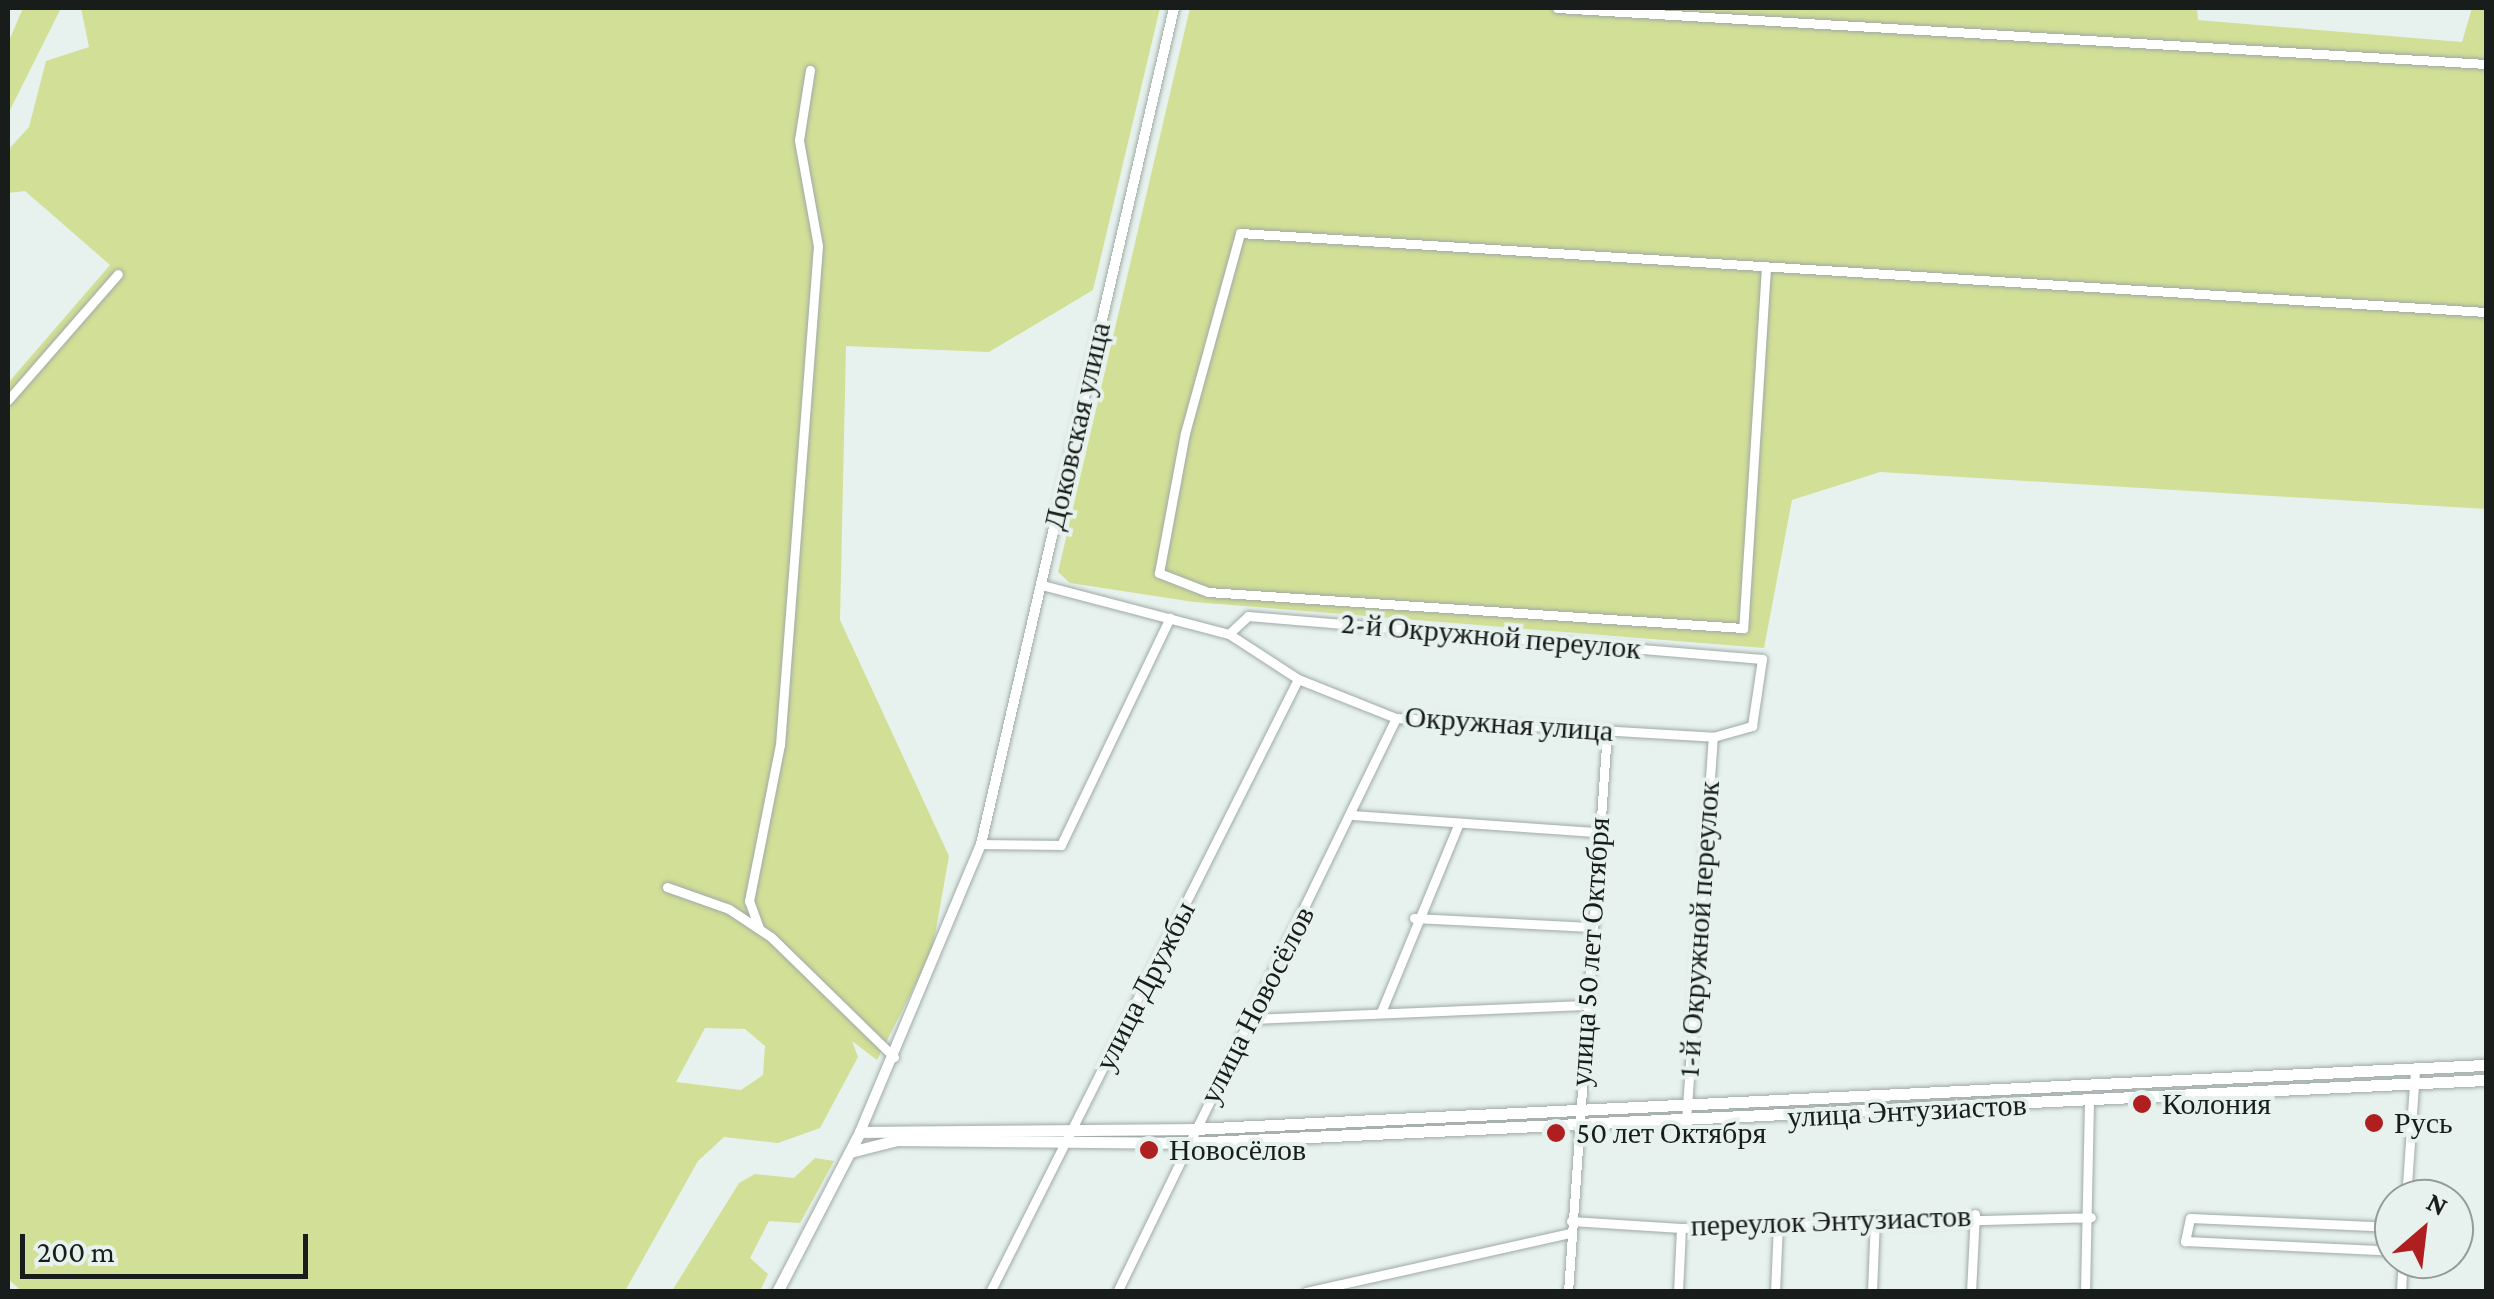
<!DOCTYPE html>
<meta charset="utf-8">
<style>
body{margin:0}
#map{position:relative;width:2494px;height:1299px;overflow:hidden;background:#e7f2ee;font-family:"Crimson Pro",serif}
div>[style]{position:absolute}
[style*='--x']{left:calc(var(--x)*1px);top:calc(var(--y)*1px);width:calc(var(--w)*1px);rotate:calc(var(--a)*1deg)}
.green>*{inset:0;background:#d2df96}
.roads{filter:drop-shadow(0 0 2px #9faaa6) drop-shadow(0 0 2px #9faaa6)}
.minor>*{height:9px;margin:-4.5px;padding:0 4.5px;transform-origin:4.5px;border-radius:4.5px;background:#fff}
.tertiary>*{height:10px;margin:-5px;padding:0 5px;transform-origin:5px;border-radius:5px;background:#fff}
.secondary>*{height:11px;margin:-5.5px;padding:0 5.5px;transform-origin:5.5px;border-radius:5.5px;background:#fff}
.dots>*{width:28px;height:28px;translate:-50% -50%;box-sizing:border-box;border:5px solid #e7f2ee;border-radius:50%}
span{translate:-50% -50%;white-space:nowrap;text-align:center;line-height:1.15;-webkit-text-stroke:8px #e7f2ee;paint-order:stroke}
.street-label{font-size:30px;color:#181c1b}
.poi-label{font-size:30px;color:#181c1b}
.left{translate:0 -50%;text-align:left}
.frame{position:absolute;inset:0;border:10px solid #181c1b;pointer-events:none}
.north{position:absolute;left:2374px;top:1179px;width:100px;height:100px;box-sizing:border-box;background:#e7f2ee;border:2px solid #949c9a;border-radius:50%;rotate:28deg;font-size:28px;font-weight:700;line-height:40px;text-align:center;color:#181c1b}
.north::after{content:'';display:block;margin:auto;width:35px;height:45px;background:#b01f20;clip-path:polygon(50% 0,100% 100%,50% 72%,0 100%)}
.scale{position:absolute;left:20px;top:1234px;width:288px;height:45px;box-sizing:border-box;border:5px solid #181c1b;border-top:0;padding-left:12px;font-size:30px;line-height:35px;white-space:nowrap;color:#181c1b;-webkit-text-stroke:8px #e7f2ee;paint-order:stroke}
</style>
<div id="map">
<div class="green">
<div style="clip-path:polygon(23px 8px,61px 8px,8px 114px,8px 43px)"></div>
<div style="clip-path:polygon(evenodd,81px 8px,1160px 8px,1093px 290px,989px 352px,846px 346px,840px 620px,949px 856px,932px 952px,877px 1060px,852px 1041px,858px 1057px,820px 1128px,778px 1143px,724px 1137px,698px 1161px,625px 1291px,23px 1292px,8px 1279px,8px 383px,110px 265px,25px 191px,8px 193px,8px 150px,29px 127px,46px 61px,89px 47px,81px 8px,705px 1028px,745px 1029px,765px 1046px,763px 1075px,741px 1090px,676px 1082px,705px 1028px)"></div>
<div style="clip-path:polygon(1190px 8px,2197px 8px,2198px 20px,2462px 42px,2472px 8px,2486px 8px,2486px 509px,1880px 472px,1792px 500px,1764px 648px,1194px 602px,1070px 583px,1058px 572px)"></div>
<div style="clip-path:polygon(815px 1158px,834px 1161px,800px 1223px,769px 1221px,750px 1258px,768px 1274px,760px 1291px,672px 1291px,739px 1183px,755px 1174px,794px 1178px)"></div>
</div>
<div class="roads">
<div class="minor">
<div style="--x:1557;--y:8;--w:931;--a:3.45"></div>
<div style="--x:1766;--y:267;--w:362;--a:93.6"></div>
<div style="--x:1743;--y:628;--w:536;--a:-176.15"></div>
<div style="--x:1208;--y:592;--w:53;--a:-158.8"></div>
<div style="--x:1159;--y:573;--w:142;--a:-79.5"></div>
<div style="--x:1185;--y:433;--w:207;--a:-74.6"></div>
<div style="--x:1240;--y:233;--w:1249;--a:3.63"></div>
<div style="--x:8;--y:400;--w:167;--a:-48.9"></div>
<div style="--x:1042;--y:585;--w:193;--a:14.7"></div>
<div style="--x:1229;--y:634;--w:82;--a:33.1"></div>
<div style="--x:1298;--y:679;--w:105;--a:21.7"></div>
<div style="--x:1396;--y:718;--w:318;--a:3.4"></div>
<div style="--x:1713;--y:737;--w:41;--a:-15.8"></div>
<div style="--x:1752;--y:726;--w:68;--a:-81.5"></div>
<div style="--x:1762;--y:659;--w:516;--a:-175.22"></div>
<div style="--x:1248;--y:616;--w:26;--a:137"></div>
<div style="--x:1353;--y:815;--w:245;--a:4"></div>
<div style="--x:981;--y:844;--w:80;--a:0.7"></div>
<div style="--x:1061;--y:845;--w:252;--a:-64.4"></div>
<div style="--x:667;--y:887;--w:66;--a:19.5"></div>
<div style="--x:729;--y:909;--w:50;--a:33.7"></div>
<div style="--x:771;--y:937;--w:172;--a:44.3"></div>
<div style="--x:1414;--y:918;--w:177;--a:2.9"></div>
<div style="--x:759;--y:928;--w:29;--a:-110"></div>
<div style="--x:749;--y:901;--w:159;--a:-78.8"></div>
<div style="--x:780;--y:745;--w:500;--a:-85.65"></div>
<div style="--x:818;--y:246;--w:108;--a:-100.2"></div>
<div style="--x:799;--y:140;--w:71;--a:-81.1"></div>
<div style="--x:1381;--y:1012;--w:204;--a:-67.6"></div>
<div style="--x:1250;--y:1019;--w:336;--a:-2.4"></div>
<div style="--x:1686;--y:1121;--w:385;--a:-86"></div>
<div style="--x:2406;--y:1199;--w:130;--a:-86"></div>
<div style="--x:1571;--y:1221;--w:110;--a:3.6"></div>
<div style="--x:1681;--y:1228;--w:410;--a:-1.5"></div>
<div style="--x:2394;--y:1227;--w:204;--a:-177.5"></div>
<div style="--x:2190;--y:1218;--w:24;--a:102"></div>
<div style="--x:2185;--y:1241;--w:209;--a:2.7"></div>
<div style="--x:990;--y:1292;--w:686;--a:-63.32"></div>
<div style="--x:1117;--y:1292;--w:638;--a:-64.08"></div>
<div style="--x:1306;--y:1292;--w:271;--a:-12.6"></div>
<div style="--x:1568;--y:1292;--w:561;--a:-86.02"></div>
<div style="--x:1678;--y:1292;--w:64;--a:-87.3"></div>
<div style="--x:1775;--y:1292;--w:68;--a:-87.5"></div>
<div style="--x:1872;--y:1292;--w:74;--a:-87.7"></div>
<div style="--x:1971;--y:1292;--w:78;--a:-87.1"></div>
<div style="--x:2085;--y:1292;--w:189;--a:-88.8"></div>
<div style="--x:2401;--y:1292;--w:33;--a:-87"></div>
</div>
<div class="tertiary">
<div style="--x:860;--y:1132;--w:312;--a:-67.2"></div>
<div style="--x:981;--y:844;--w:858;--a:-77"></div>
</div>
<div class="secondary">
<div style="--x:850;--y:1152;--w:49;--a:-14.3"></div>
<div style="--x:897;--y:1140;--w:290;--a:0.6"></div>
<div style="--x:1187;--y:1143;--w:1301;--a:-2.78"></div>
<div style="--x:777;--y:1292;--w:180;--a:-62.6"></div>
<div style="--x:860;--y:1132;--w:334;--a:-0.5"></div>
<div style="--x:1194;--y:1129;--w:1294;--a:-2.84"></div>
</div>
</div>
<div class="dots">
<div style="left:2142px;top:1104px;background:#b01f20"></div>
<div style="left:2374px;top:1123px;background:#b01f20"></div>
<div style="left:1556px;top:1133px;background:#b01f20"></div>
<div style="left:1149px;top:1150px;background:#b01f20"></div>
</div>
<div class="street-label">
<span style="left:1077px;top:426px;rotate:-77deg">Доковская улица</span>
<span style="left:1491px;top:636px;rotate:5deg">2-й Окружной переулок</span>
<span style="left:1509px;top:724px;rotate:4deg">Окружная улица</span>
<span style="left:1699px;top:929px;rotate:-86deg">1-й Окружной переулок</span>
<span style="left:1590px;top:952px;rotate:-86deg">улица 50 лет Октября</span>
<span style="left:1145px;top:986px;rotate:-63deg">улица Дружбы</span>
<span style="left:1257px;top:1005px;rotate:-63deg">улица Новосёлов</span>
<span style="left:1907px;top:1111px;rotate:-3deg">улица Энтузиастов</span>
<span style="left:1831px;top:1221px;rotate:-2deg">переулок Энтузиастов</span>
</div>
<div class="poi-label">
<span class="left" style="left:2162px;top:1104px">Колония</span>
<span class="left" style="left:2394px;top:1123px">Русь</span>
<span class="left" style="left:1576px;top:1133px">50 лет Октября</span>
<span class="left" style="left:1169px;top:1150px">Новосёлов</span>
</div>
<div class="frame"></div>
<div class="north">N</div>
<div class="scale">200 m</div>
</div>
